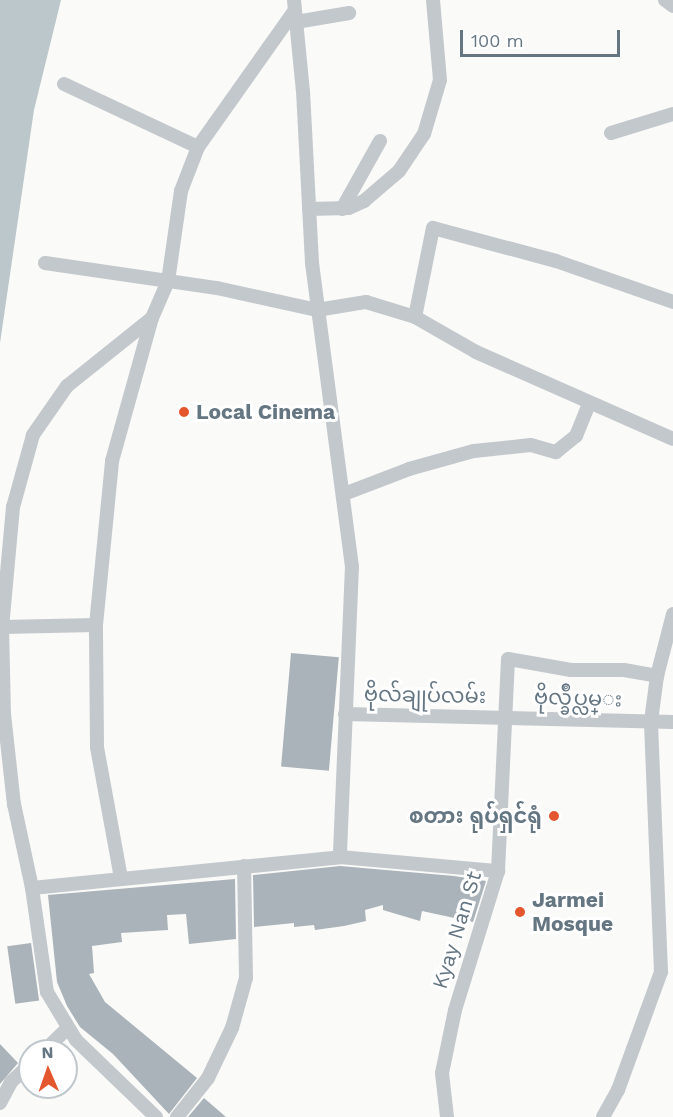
<!DOCTYPE html>
<meta charset="utf-8">
<style>
body{margin:0}
#map{position:relative;width:673px;height:1117px;overflow:hidden;background:#fafaf8;font-family:"Work Sans","Noto Sans Myanmar",sans-serif}
div>[style]{position:absolute}
[style*='--x']{left:calc(var(--x)*1px);top:calc(var(--y)*1px);width:calc(var(--w)*1px);rotate:calc(var(--a)*1deg)}
.water>*{inset:0;background:#bbc7cb}
.building>*{inset:0;background:#aab3b9;transform-origin:0 0}
.minor>*{height:14px;margin:-7px;padding:0 7px;transform-origin:7px;border-radius:7px;background:#c3c8cc}
.dots>*{width:16px;height:16px;translate:-50% -50%;box-sizing:border-box;border:3px solid #fff;border-radius:50%}
span{translate:-50% -50%;white-space:nowrap;text-align:center;line-height:1.15;-webkit-text-stroke:6px #fff;paint-order:stroke}
.poi-label{font-size:21px;color:#657683;font-weight:700}
.left{translate:0 -50%;text-align:left}
.right{translate:-100% -50%;text-align:right}
.street-label{font-size:21px;color:#657683}
.north{position:absolute;left:18px;top:1039px;width:60px;height:60px;box-sizing:border-box;background:#fff;border:2px solid #c1c8cd;border-radius:50%;rotate:358deg;font-size:16px;font-weight:700;line-height:24px;text-align:center;color:#657683}
.north::after{content:'';display:block;margin:auto;width:21px;height:27px;background:#e4572e;clip-path:polygon(50% 0,100% 100%,50% 72%,0 100%)}
.scale{position:absolute;left:460px;top:30px;width:160px;height:27px;box-sizing:border-box;border:3px solid #657683;border-top:0;padding-left:8px;font-size:18px;line-height:21px;white-space:nowrap;color:#657683;-webkit-text-stroke:4px #fff;paint-order:stroke}
</style>
<div id="map">
<div class="water">
<div style="clip-path:polygon(0 0,61px 0,34px 110px,0 343px)"></div>
</div>
<div class="building">
<div style="left:291px;top:653px;width:48px;height:114px;rotate:5deg"></div>
<div style="clip-path:polygon(340px 866px,454px 876px,486px 881px,473px 922px,422px 911px,420px 921px,383px 910px,383px 905px,365px 910px,366px 921px,344px 926px,315px 930px,314px 925px,294px 927px,294px 923px,254px 927px,253px 875px)"></div>
<div style="clip-path:polygon(235px 879px,236px 939px,189px 944px,186px 914px,167px 915px,168px 930px,121px 933px,122px 942px,92px 946px,94px 973px,89px 974px,105px 1002px,197px 1078px,169px 1114px,113px 1054px,80px 1027px,67px 1006px,57px 982px,48px 895px)"></div>
<div style="left:31px;top:943px;width:58px;height:24px;rotate:82deg"></div>
<div style="clip-path:polygon(0 1044px,18px 1063px,0 1084px)"></div>
<div style="clip-path:polygon(204px 1098px,226px 1117px,188px 1117px)"></div>
</div>
<div class="minor">
<div style="--x:294;--y:0;--w:91;--a:84.4"></div>
<div style="--x:303;--y:91;--w:172;--a:87"></div>
<div style="--x:312;--y:263;--w:306;--a:82.5"></div>
<div style="--x:352;--y:566;--w:291;--a:92.4"></div>
<div style="--x:665;--y:0;--w:10;--a:37"></div>
<div style="--x:295;--y:10;--w:168;--a:125.3"></div>
<div style="--x:198;--y:147;--w:47;--a:111.1"></div>
<div style="--x:181;--y:191;--w:91;--a:98.2"></div>
<div style="--x:168;--y:281;--w:40;--a:113.4"></div>
<div style="--x:152;--y:318;--w:109;--a:141.3"></div>
<div style="--x:67;--y:386;--w:60;--a:124.8"></div>
<div style="--x:33;--y:435;--w:75;--a:105.5"></div>
<div style="--x:13;--y:507;--w:121;--a:95.2"></div>
<div style="--x:2;--y:627;--w:87;--a:88.7"></div>
<div style="--x:4;--y:714;--w:91;--a:83.7"></div>
<div style="--x:14;--y:804;--w:86;--a:77.9"></div>
<div style="--x:32;--y:888;--w:310;--a:-5.7"></div>
<div style="--x:340;--y:857;--w:159;--a:5.1"></div>
<div style="--x:296;--y:22;--w:54;--a:-9.6"></div>
<div style="--x:64;--y:84;--w:148;--a:25.2"></div>
<div style="--x:611;--y:133;--w:65;--a:-17"></div>
<div style="--x:309;--y:209;--w:40;--a:-1.4"></div>
<div style="--x:349;--y:208;--w:17;--a:-25"></div>
<div style="--x:364;--y:201;--w:46;--a:-40.6"></div>
<div style="--x:399;--y:171;--w:45;--a:-56"></div>
<div style="--x:424;--y:134;--w:56;--a:-73.5"></div>
<div style="--x:440;--y:80;--w:80;--a:-95"></div>
<div style="--x:342;--y:209;--w:78;--a:-60.8"></div>
<div style="--x:45;--y:263;--w:174;--a:8.3"></div>
<div style="--x:217;--y:288;--w:102;--a:12.4"></div>
<div style="--x:317;--y:310;--w:50;--a:-9.3"></div>
<div style="--x:366;--y:302;--w:51;--a:17"></div>
<div style="--x:415;--y:317;--w:70;--a:29.8"></div>
<div style="--x:476;--y:352;--w:215;--a:23.8"></div>
<div style="--x:415;--y:317;--w:91;--a:-78.6"></div>
<div style="--x:433;--y:228;--w:127;--a:15"></div>
<div style="--x:556;--y:261;--w:124;--a:19.3"></div>
<div style="--x:344;--y:494;--w:70;--a:-21"></div>
<div style="--x:409;--y:469;--w:67;--a:-15.5"></div>
<div style="--x:474;--y:451;--w:57;--a:-6"></div>
<div style="--x:531;--y:445;--w:26;--a:16"></div>
<div style="--x:556;--y:452;--w:26;--a:-39"></div>
<div style="--x:576;--y:436;--w:35;--a:-68"></div>
<div style="--x:2;--y:627;--w:94;--a:-1.2"></div>
<div style="--x:345;--y:714;--w:328;--a:1.4"></div>
<div style="--x:121;--y:878;--w:133;--a:-100.4"></div>
<div style="--x:97;--y:747;--w:122;--a:-90.5"></div>
<div style="--x:96;--y:625;--w:165;--a:-84.4"></div>
<div style="--x:112;--y:461;--w:148;--a:-74.4"></div>
<div style="--x:32;--y:888;--w:105;--a:81.8"></div>
<div style="--x:47;--y:992;--w:56;--a:58.9"></div>
<div style="--x:76;--y:1040;--w:111;--a:43.9"></div>
<div style="--x:44;--y:1051;--w:33;--a:-44"></div>
<div style="--x:0;--y:1103;--w:24;--a:-62"></div>
<div style="--x:11;--y:1082;--w:26;--a:-43"></div>
<div style="--x:177;--y:1117;--w:50;--a:-51.5"></div>
<div style="--x:208;--y:1078;--w:55;--a:-64.4"></div>
<div style="--x:232;--y:1028;--w:52;--a:-74.4"></div>
<div style="--x:246;--y:978;--w:112;--a:-91"></div>
<div style="--x:447;--y:1117;--w:44;--a:-96.5"></div>
<div style="--x:442;--y:1073;--w:64;--a:-78.3"></div>
<div style="--x:455;--y:1010;--w:145;--a:-72.8"></div>
<div style="--x:498;--y:871;--w:212;--a:-87.3"></div>
<div style="--x:508;--y:659;--w:64;--a:9.9"></div>
<div style="--x:571;--y:670;--w:53;--a:0"></div>
<div style="--x:624;--y:670;--w:34;--a:10"></div>
<div style="--x:603;--y:1117;--w:31;--a:-61"></div>
<div style="--x:618;--y:1090;--w:126;--a:-70"></div>
<div style="--x:661;--y:972;--w:251;--a:-92.3"></div>
<div style="--x:651;--y:721;--w:45;--a:-82.4"></div>
<div style="--x:657;--y:676;--w:64;--a:-75.5"></div>
</div>
<div class="dots">
<div style="left:184px;top:412px;background:#e4572e"></div>
<div style="left:554px;top:816px;background:#e4572e"></div>
<div style="left:520px;top:912px;background:#e4572e"></div>
</div>
<div class="poi-label">
<span class="left" style="left:196px;top:412px">Local Cinema</span>
<span class="right" style="left:542px;top:816px">စတား ရုပ်ရှင်ရုံ</span>
<span class="left" style="left:532px;top:912px">Jarmei<br>Mosque</span>
</div>
<div class="street-label">
<span style="left:425px;top:695px;rotate:1deg">ဗိုလ်ချုပ်လမ်း</span>
<span style="left:578px;top:698px;rotate:2deg">ဗိုလ္ခ်ဳပ္လမ္း</span>
<span style="left:457px;top:930px;rotate:-73deg">Kyay Nan St</span>
</div>
<div class="north">N</div>
<div class="scale">100 m</div>
</div>
